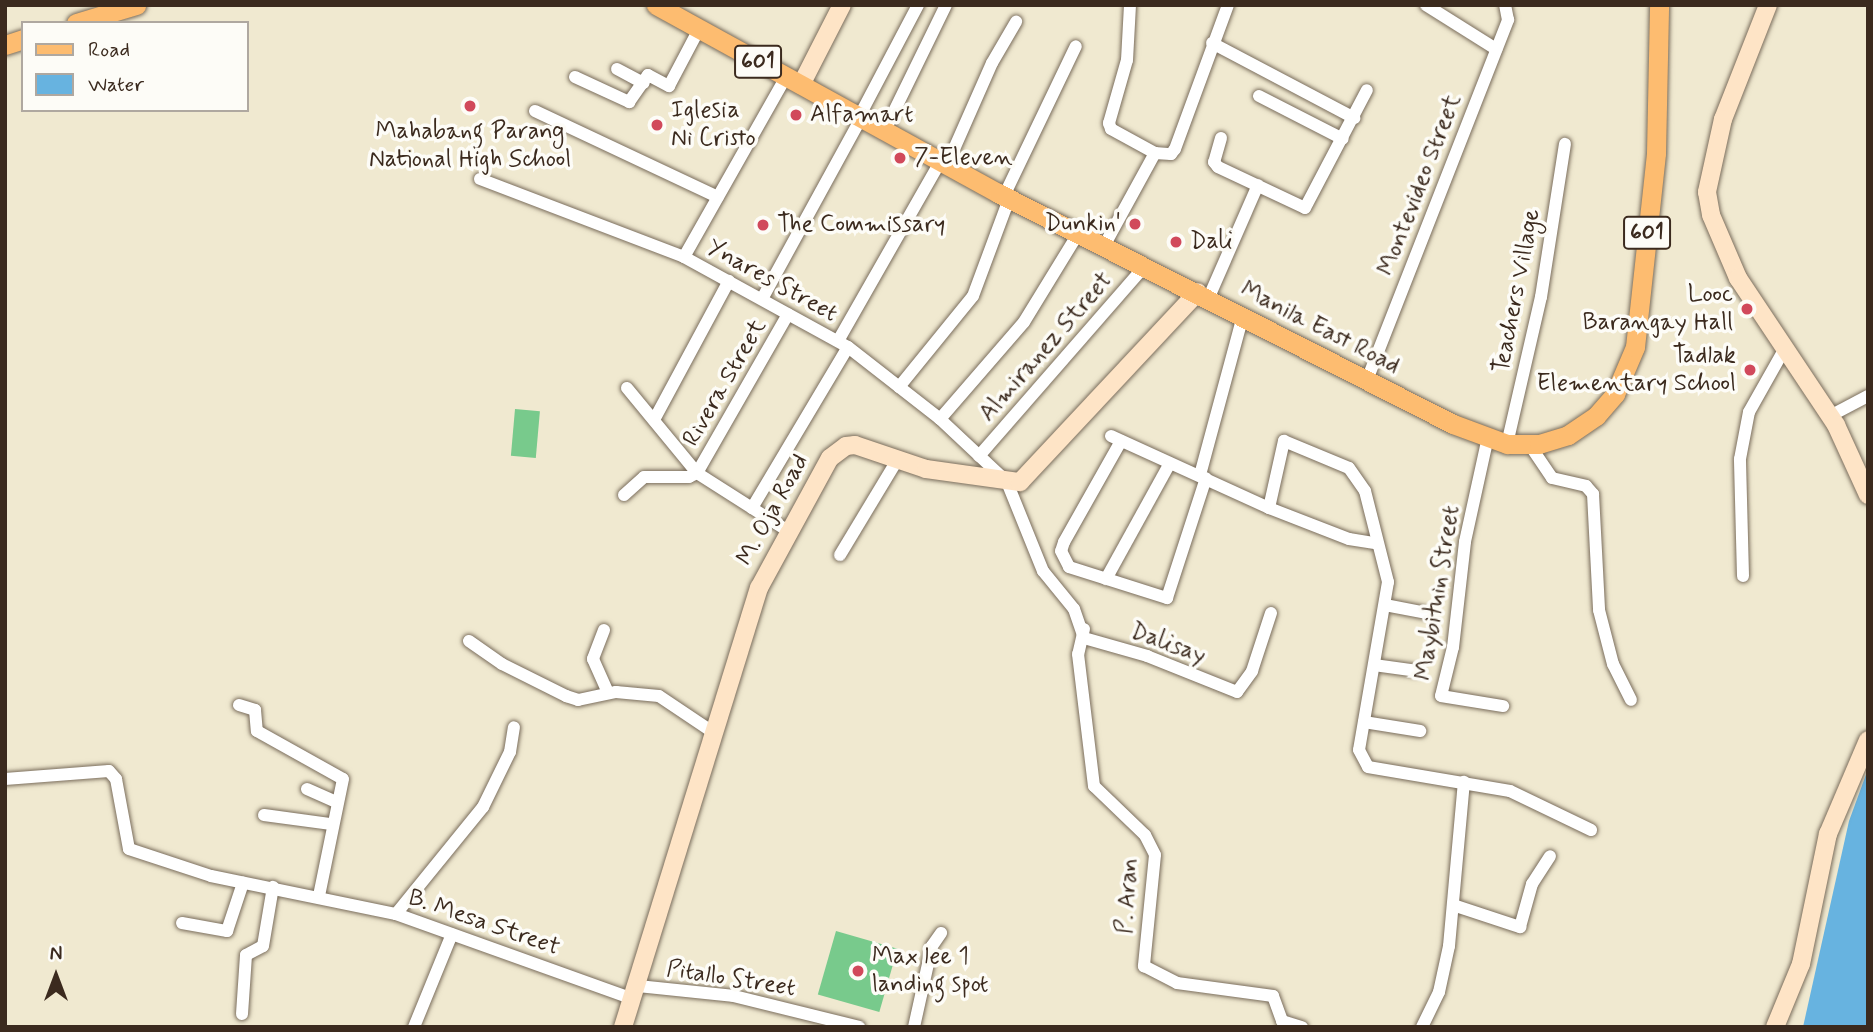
<!DOCTYPE html>
<style>
body{margin:0}
#map{position:relative;width:1873px;height:1032px;overflow:hidden;background:#f0e9d0;font-family:Mynerve,sans-serif}
div>[style]{position:absolute}
[style*='--x']{left:calc(var(--x)*1px);top:calc(var(--y)*1px);width:calc(var(--w)*1px);rotate:calc(var(--a)*1deg)}
.green>*{inset:0;background:#78ca8c;transform-origin:0 0}
.water>*{inset:0;background:#67b3e0}
.roads{filter:drop-shadow(0 0 2px #7a6d5c) drop-shadow(0 0 2px #7a6d5c)}
.street>*{height:12px;margin:-6px;padding:0 6px;transform-origin:6px;border-radius:6px;background:#fff}
.secondary>*{height:18px;margin:-9px;padding:0 9px;transform-origin:9px;border-radius:9px;background:#fee4c6}
.primary>*{height:19px;margin:-9.5px;padding:0 9.5px;transform-origin:9.5px;border-radius:9.5px;background:#fdbc70}
.dots>*{width:19px;height:19px;translate:-50% -50%;box-sizing:border-box;border:4px solid #fdfcf7;border-radius:50%}
span{translate:-50% -50%;white-space:nowrap;text-align:center;line-height:1.15;-webkit-text-stroke:7px #fdfcf7;paint-order:stroke}
.shield-label span{padding:2px 5px;background:#fdfcf7;border:2px solid;border-radius:5px;-webkit-text-stroke-width:0}
.shield-label{font-size:23px;color:#3b2a1e;font-weight:700}
.poi-label{font-size:24px;color:#3b2a1e}
.left{translate:0 -50%;text-align:left}
.right{translate:-100% -50%;text-align:right}
.street-label{font-size:24px;color:#3b2a1e}
.frame{position:absolute;inset:0;border:7px solid #3b2a1e;pointer-events:none}
.legend{position:absolute;left:21px;top:21px;width:228px;height:91px;box-sizing:border-box;background:#fdfcf7;border:2px solid #afa8a0;margin:0;padding:9px 12px;list-style:none;font-size:21px;color:#3b2a1e}
.legend li{display:flex;align-items:center;gap:14px;height:35px}
.legend b{width:35px;border:2px solid #afa8a0}
.north{position:absolute;left:21px;top:941px;width:70px;height:70px;-webkit-text-stroke:5px #fdfcf7;paint-order:stroke;rotate:0deg;font-size:19px;font-weight:700;line-height:28px;text-align:center;color:#3b2a1e}
.north::after{content:'';display:block;margin:auto;width:24px;height:32px;background:#3b2a1e;clip-path:polygon(50% 0,100% 100%,50% 72%,0 100%)}
</style>
<div id="map">
<div class="green">
<div style="left:515px;top:409px;width:25px;height:47px;rotate:5deg"></div>
<div style="left:836px;top:931px;width:64px;height:66px;rotate:16deg"></div>
</div>
<div class="water">
<div style="clip-path:polygon(1868px 769px,1868px 1027px,1803px 1027px,1849px 821px)"></div>
</div>
<div class="roads">
<div class="street">
<div style="--x:1130;--y:5;--w:55;--a:93.1"></div>
<div style="--x:1127;--y:60;--w:66;--a:105.9"></div>
<div style="--x:1109;--y:123;--w:6;--a:72"></div>
<div style="--x:1111;--y:129;--w:50;--a:28.6"></div>
<div style="--x:1426;--y:5;--w:83;--a:32.2"></div>
<div style="--x:1212;--y:43;--w:161;--a:27.8"></div>
<div style="--x:617;--y:69;--w:30;--a:28"></div>
<div style="--x:575;--y:77;--w:60;--a:24.8"></div>
<div style="--x:629;--y:102;--w:33;--a:-55"></div>
<div style="--x:648;--y:75;--w:24;--a:28"></div>
<div style="--x:669;--y:86;--w:64;--a:-62.2"></div>
<div style="--x:1259;--y:96;--w:94;--a:27.1"></div>
<div style="--x:535;--y:111;--w:202;--a:25.2"></div>
<div style="--x:859;--y:117;--w:127;--a:-62.2"></div>
<div style="--x:884;--y:132;--w:141;--a:-64"></div>
<div style="--x:1221;--y:138;--w:25;--a:106"></div>
<div style="--x:1214;--y:162;--w:6;--a:51"></div>
<div style="--x:1218;--y:167;--w:96;--a:25.2"></div>
<div style="--x:1305;--y:208;--w:133;--a:-62.3"></div>
<div style="--x:947;--y:165;--w:111;--a:-66.2"></div>
<div style="--x:992;--y:63;--w:48;--a:-59.7"></div>
<div style="--x:480;--y:179;--w:218;--a:20.9"></div>
<div style="--x:684;--y:257;--w:187;--a:28.8"></div>
<div style="--x:848;--y:347;--w:117;--a:38"></div>
<div style="--x:940;--y:419;--w:92;--a:43.2"></div>
<div style="--x:1007;--y:482;--w:96;--a:68"></div>
<div style="--x:1043;--y:571;--w:49;--a:50.8"></div>
<div style="--x:1074;--y:609;--w:31;--a:71"></div>
<div style="--x:1084;--y:638;--w:66;--a:15.9"></div>
<div style="--x:1147;--y:656;--w:97;--a:21.8"></div>
<div style="--x:1237;--y:692;--w:26;--a:-54"></div>
<div style="--x:1252;--y:671;--w:61;--a:-71.9"></div>
<div style="--x:1004;--y:196;--w:166;--a:-64.4"></div>
<div style="--x:1104;--y:246;--w:106;--a:-61.3"></div>
<div style="--x:1155;--y:153;--w:16;--a:4"></div>
<div style="--x:1171;--y:154;--w:6;--a:-51"></div>
<div style="--x:1175;--y:149;--w:153;--a:-69.8"></div>
<div style="--x:684;--y:257;--w:207;--a:-60.5"></div>
<div style="--x:1209;--y:297;--w:122;--a:-66.4"></div>
<div style="--x:762;--y:299;--w:206;--a:-61.3"></div>
<div style="--x:838;--y:341;--w:206;--a:-60.3"></div>
<div style="--x:1367;--y:380;--w:387;--a:-68.6"></div>
<div style="--x:1508;--y:20;--w:15;--a:-101"></div>
<div style="--x:899;--y:387;--w:117;--a:-50.9"></div>
<div style="--x:973;--y:296;--w:103;--a:-69.6"></div>
<div style="--x:627;--y:388;--w:110;--a:50.5"></div>
<div style="--x:697;--y:473;--w:108;--a:32.5"></div>
<div style="--x:1830;--y:416;--w:43;--a:-27.8"></div>
<div style="--x:940;--y:419;--w:128;--a:-49.1"></div>
<div style="--x:1024;--y:322;--w:103;--a:-58.5"></div>
<div style="--x:654;--y:420;--w:158;--a:-61.7"></div>
<div style="--x:1111;--y:436;--w:174;--a:24.5"></div>
<div style="--x:1269;--y:508;--w:86;--a:21.2"></div>
<div style="--x:1349;--y:539;--w:26;--a:9"></div>
<div style="--x:1488;--y:437;--w:107;--a:102.4"></div>
<div style="--x:1465;--y:542;--w:106;--a:96.5"></div>
<div style="--x:1453;--y:647;--w:50;--a:103.8"></div>
<div style="--x:1441;--y:696;--w:63;--a:9.2"></div>
<div style="--x:1121;--y:441;--w:116;--a:119.4"></div>
<div style="--x:1064;--y:542;--w:9;--a:108"></div>
<div style="--x:1061;--y:551;--w:18;--a:63"></div>
<div style="--x:1069;--y:567;--w:103;--a:17.6"></div>
<div style="--x:1167;--y:598;--w:126;--a:-72"></div>
<div style="--x:1507;--y:444;--w:151;--a:-77"></div>
<div style="--x:1541;--y:297;--w:155;--a:-81.1"></div>
<div style="--x:1529;--y:444;--w:41;--a:55.9"></div>
<div style="--x:1552;--y:478;--w:35;--a:13"></div>
<div style="--x:1586;--y:486;--w:11;--a:49"></div>
<div style="--x:1593;--y:494;--w:116;--a:87"></div>
<div style="--x:1599;--y:610;--w:56;--a:75.5"></div>
<div style="--x:1613;--y:664;--w:40;--a:63.4"></div>
<div style="--x:979;--y:456;--w:252;--a:-48.9"></div>
<div style="--x:1200;--y:475;--w:165;--a:-74.9"></div>
<div style="--x:624;--y:495;--w:27;--a:-42"></div>
<div style="--x:644;--y:477;--w:45;--a:0"></div>
<div style="--x:689;--y:477;--w:9;--a:-27"></div>
<div style="--x:697;--y:473;--w:183;--a:-60.2"></div>
<div style="--x:752;--y:508;--w:187;--a:-59.2"></div>
<div style="--x:1269;--y:508;--w:69;--a:-77.4"></div>
<div style="--x:1284;--y:441;--w:70;--a:22.6"></div>
<div style="--x:1349;--y:468;--w:28;--a:55"></div>
<div style="--x:1365;--y:491;--w:94;--a:75.8"></div>
<div style="--x:1388;--y:582;--w:170;--a:99.8"></div>
<div style="--x:1359;--y:750;--w:19;--a:62"></div>
<div style="--x:1368;--y:767;--w:144;--a:9.6"></div>
<div style="--x:1510;--y:791;--w:90;--a:25.7"></div>
<div style="--x:840;--y:555;--w:112;--a:-58.9"></div>
<div style="--x:1743;--y:576;--w:117;--a:-91.5"></div>
<div style="--x:1740;--y:459;--w:48;--a:-79.2"></div>
<div style="--x:1749;--y:412;--w:71;--a:-60.6"></div>
<div style="--x:1106;--y:579;--w:132;--a:-61.1"></div>
<div style="--x:1385;--y:605;--w:43;--a:10.8"></div>
<div style="--x:1084;--y:629;--w:26;--a:103"></div>
<div style="--x:1078;--y:654;--w:133;--a:83.1"></div>
<div style="--x:1094;--y:786;--w:71;--a:43.9"></div>
<div style="--x:1145;--y:835;--w:22;--a:63"></div>
<div style="--x:1155;--y:855;--w:112;--a:95.7"></div>
<div style="--x:1144;--y:966;--w:37;--a:27"></div>
<div style="--x:1177;--y:983;--w:97;--a:7.7"></div>
<div style="--x:1273;--y:996;--w:27;--a:70"></div>
<div style="--x:1282;--y:1021;--w:21;--a:17"></div>
<div style="--x:604;--y:630;--w:31;--a:111"></div>
<div style="--x:593;--y:659;--w:37;--a:66"></div>
<div style="--x:469;--y:641;--w:40;--a:34.9"></div>
<div style="--x:502;--y:664;--w:72;--a:26.6"></div>
<div style="--x:566;--y:696;--w:13;--a:18"></div>
<div style="--x:578;--y:700;--w:39;--a:-12"></div>
<div style="--x:616;--y:692;--w:43;--a:5.3"></div>
<div style="--x:659;--y:696;--w:66;--a:33.9"></div>
<div style="--x:1374;--y:665;--w:44;--a:7.8"></div>
<div style="--x:239;--y:705;--w:17;--a:17"></div>
<div style="--x:255;--y:710;--w:21;--a:85"></div>
<div style="--x:257;--y:731;--w:98;--a:29.2"></div>
<div style="--x:343;--y:779;--w:119;--a:101.6"></div>
<div style="--x:1364;--y:722;--w:57;--a:9.1"></div>
<div style="--x:5;--y:779;--w:104;--a:-4.4"></div>
<div style="--x:109;--y:771;--w:11;--a:49"></div>
<div style="--x:116;--y:779;--w:71;--a:79.5"></div>
<div style="--x:129;--y:849;--w:86;--a:18.2"></div>
<div style="--x:211;--y:876;--w:189;--a:11.6"></div>
<div style="--x:396;--y:914;--w:253;--a:19.7"></div>
<div style="--x:307;--y:789;--w:32;--a:24"></div>
<div style="--x:264;--y:815;--w:68;--a:7.7"></div>
<div style="--x:1453;--y:905;--w:71;--a:18.2"></div>
<div style="--x:1520;--y:927;--w:45;--a:-74.4"></div>
<div style="--x:1532;--y:884;--w:33;--a:-57"></div>
<div style="--x:396;--y:914;--w:138;--a:-50.9"></div>
<div style="--x:483;--y:807;--w:61;--a:-63.9"></div>
<div style="--x:510;--y:752;--w:25;--a:-81"></div>
<div style="--x:182;--y:923;--w:46;--a:10.1"></div>
<div style="--x:227;--y:931;--w:51;--a:-71.6"></div>
<div style="--x:638;--y:986;--w:97;--a:5.9"></div>
<div style="--x:734;--y:996;--w:129;--a:13.9"></div>
<div style="--x:242;--y:1014;--w:59;--a:-86.1"></div>
<div style="--x:246;--y:955;--w:19;--a:-28"></div>
<div style="--x:263;--y:946;--w:60;--a:-80.4"></div>
<div style="--x:414;--y:1027;--w:100;--a:-67.8"></div>
<div style="--x:914;--y:1027;--w:83;--a:-77.5"></div>
<div style="--x:932;--y:946;--w:16;--a:-55"></div>
<div style="--x:1422;--y:1027;--w:39;--a:-64"></div>
<div style="--x:1439;--y:992;--w:47;--a:-77.7"></div>
<div style="--x:1449;--y:946;--w:165;--a:-84.8"></div>
</div>
<div class="secondary">
<div style="--x:1768;--y:5;--w:123;--a:111.5"></div>
<div style="--x:1723;--y:119;--w:75;--a:102.4"></div>
<div style="--x:1707;--y:192;--w:23;--a:80"></div>
<div style="--x:1711;--y:215;--w:69;--a:66.8"></div>
<div style="--x:1738;--y:278;--w:177;--a:56.3"></div>
<div style="--x:1836;--y:425;--w:77;--a:65.4"></div>
<div style="--x:801;--y:85;--w:90;--a:-62.9"></div>
<div style="--x:623;--y:1027;--w:460;--a:-72.8"></div>
<div style="--x:759;--y:588;--w:148;--a:-61.4"></div>
<div style="--x:830;--y:458;--w:20;--a:-37"></div>
<div style="--x:846;--y:446;--w:9;--a:-6"></div>
<div style="--x:855;--y:445;--w:75;--a:18.7"></div>
<div style="--x:926;--y:469;--w:95;--a:7.9"></div>
<div style="--x:1020;--y:482;--w:260;--a:-46.9"></div>
<div style="--x:1775;--y:1027;--w:68;--a:-67.6"></div>
<div style="--x:1801;--y:964;--w:133;--a:-78.3"></div>
<div style="--x:1828;--y:834;--w:102;--a:-66.9"></div>
</div>
<div class="primary">
<div style="--x:656;--y:5;--w:390;--a:28.8"></div>
<div style="--x:998;--y:193;--w:510;--a:26.92"></div>
<div style="--x:1453;--y:424;--w:58;--a:20.3"></div>
<div style="--x:1507;--y:444;--w:32;--a:0"></div>
<div style="--x:1539;--y:444;--w:30;--a:-17"></div>
<div style="--x:1568;--y:435;--w:34;--a:-34"></div>
<div style="--x:1596;--y:416;--w:29;--a:-49"></div>
<div style="--x:1615;--y:394;--w:51;--a:-66.9"></div>
<div style="--x:1635;--y:347;--w:195;--a:-83.8"></div>
<div style="--x:1656;--y:153;--w:148;--a:-88.8"></div>
<div style="--x:76;--y:23;--w:63;--a:-16.7"></div>
<div style="--x:5;--y:45;--w:19;--a:-18"></div>
</div>
</div>
<div class="dots">
<div style="left:470px;top:106px;background:#d1495b"></div>
<div style="left:796px;top:115px;background:#d1495b"></div>
<div style="left:657px;top:125px;background:#d1495b"></div>
<div style="left:900px;top:158px;background:#d1495b"></div>
<div style="left:1135px;top:224px;background:#d1495b"></div>
<div style="left:763px;top:225px;background:#d1495b"></div>
<div style="left:1176px;top:242px;background:#d1495b"></div>
<div style="left:1747px;top:309px;background:#d1495b"></div>
<div style="left:1750px;top:370px;background:#d1495b"></div>
<div style="left:858px;top:971px;background:#d1495b"></div>
</div>
<div class="shield-label">
<span style="left:758px;top:62px">601</span>
<span style="left:1647px;top:233px">601</span>
</div>
<div class="poi-label">
<span class="left" style="left:671px;top:125px">Iglesia<br>Ni Cristo</span>
<span class="left" style="left:810px;top:115px">Alfamart</span>
<span style="left:470px;top:146px">Mahabang Parang<br>National High School</span>
<span class="left" style="left:914px;top:158px">7-Eleven</span>
<span class="right" style="left:1121px;top:224px">Dunkin'</span>
<span class="left" style="left:777px;top:225px">The Commissary</span>
<span class="left" style="left:1190px;top:242px">Dali</span>
<span class="right" style="left:1733px;top:309px">Looc<br>Barangay Hall</span>
<span class="right" style="left:1736px;top:370px">Tadlak<br>Elementary School</span>
<span class="left" style="left:872px;top:971px">Max lee 1<br>landing spot</span>
</div>
<div class="street-label">
<span style="left:1420px;top:185px;rotate:-69deg">Montevideo Street</span>
<span style="left:772px;top:281px;rotate:29deg">Ynares Street</span>
<span style="left:1517px;top:291px;rotate:-79deg">Teachers Village</span>
<span style="left:1320px;top:328px;rotate:27deg">Manila East Road</span>
<span style="left:1046px;top:347px;rotate:-49deg">Almiranez Street</span>
<span style="left:725px;top:383px;rotate:-60deg">Rivera Street</span>
<span style="left:773px;top:510px;rotate:-61deg">M. Oja Road</span>
<span style="left:1438px;top:593px;rotate:-81deg">Maybituin Street</span>
<span style="left:1168px;top:644px;rotate:20deg">Dalisay</span>
<span style="left:1128px;top:896px;rotate:-86deg">P. Aran</span>
<span style="left:484px;top:923px;rotate:19deg">B. Mesa Street</span>
<span style="left:731px;top:979px;rotate:9deg">Pitallo Street</span>
</div>
<div class="frame"></div>
<ul class="legend">
<li><b style="height:9px;background:#fdbc70"></b>Road</li>
<li><b style="height:19px;background:#67b3e0"></b>Water</li>
</ul>
<div class="north">N</div>
</div>
